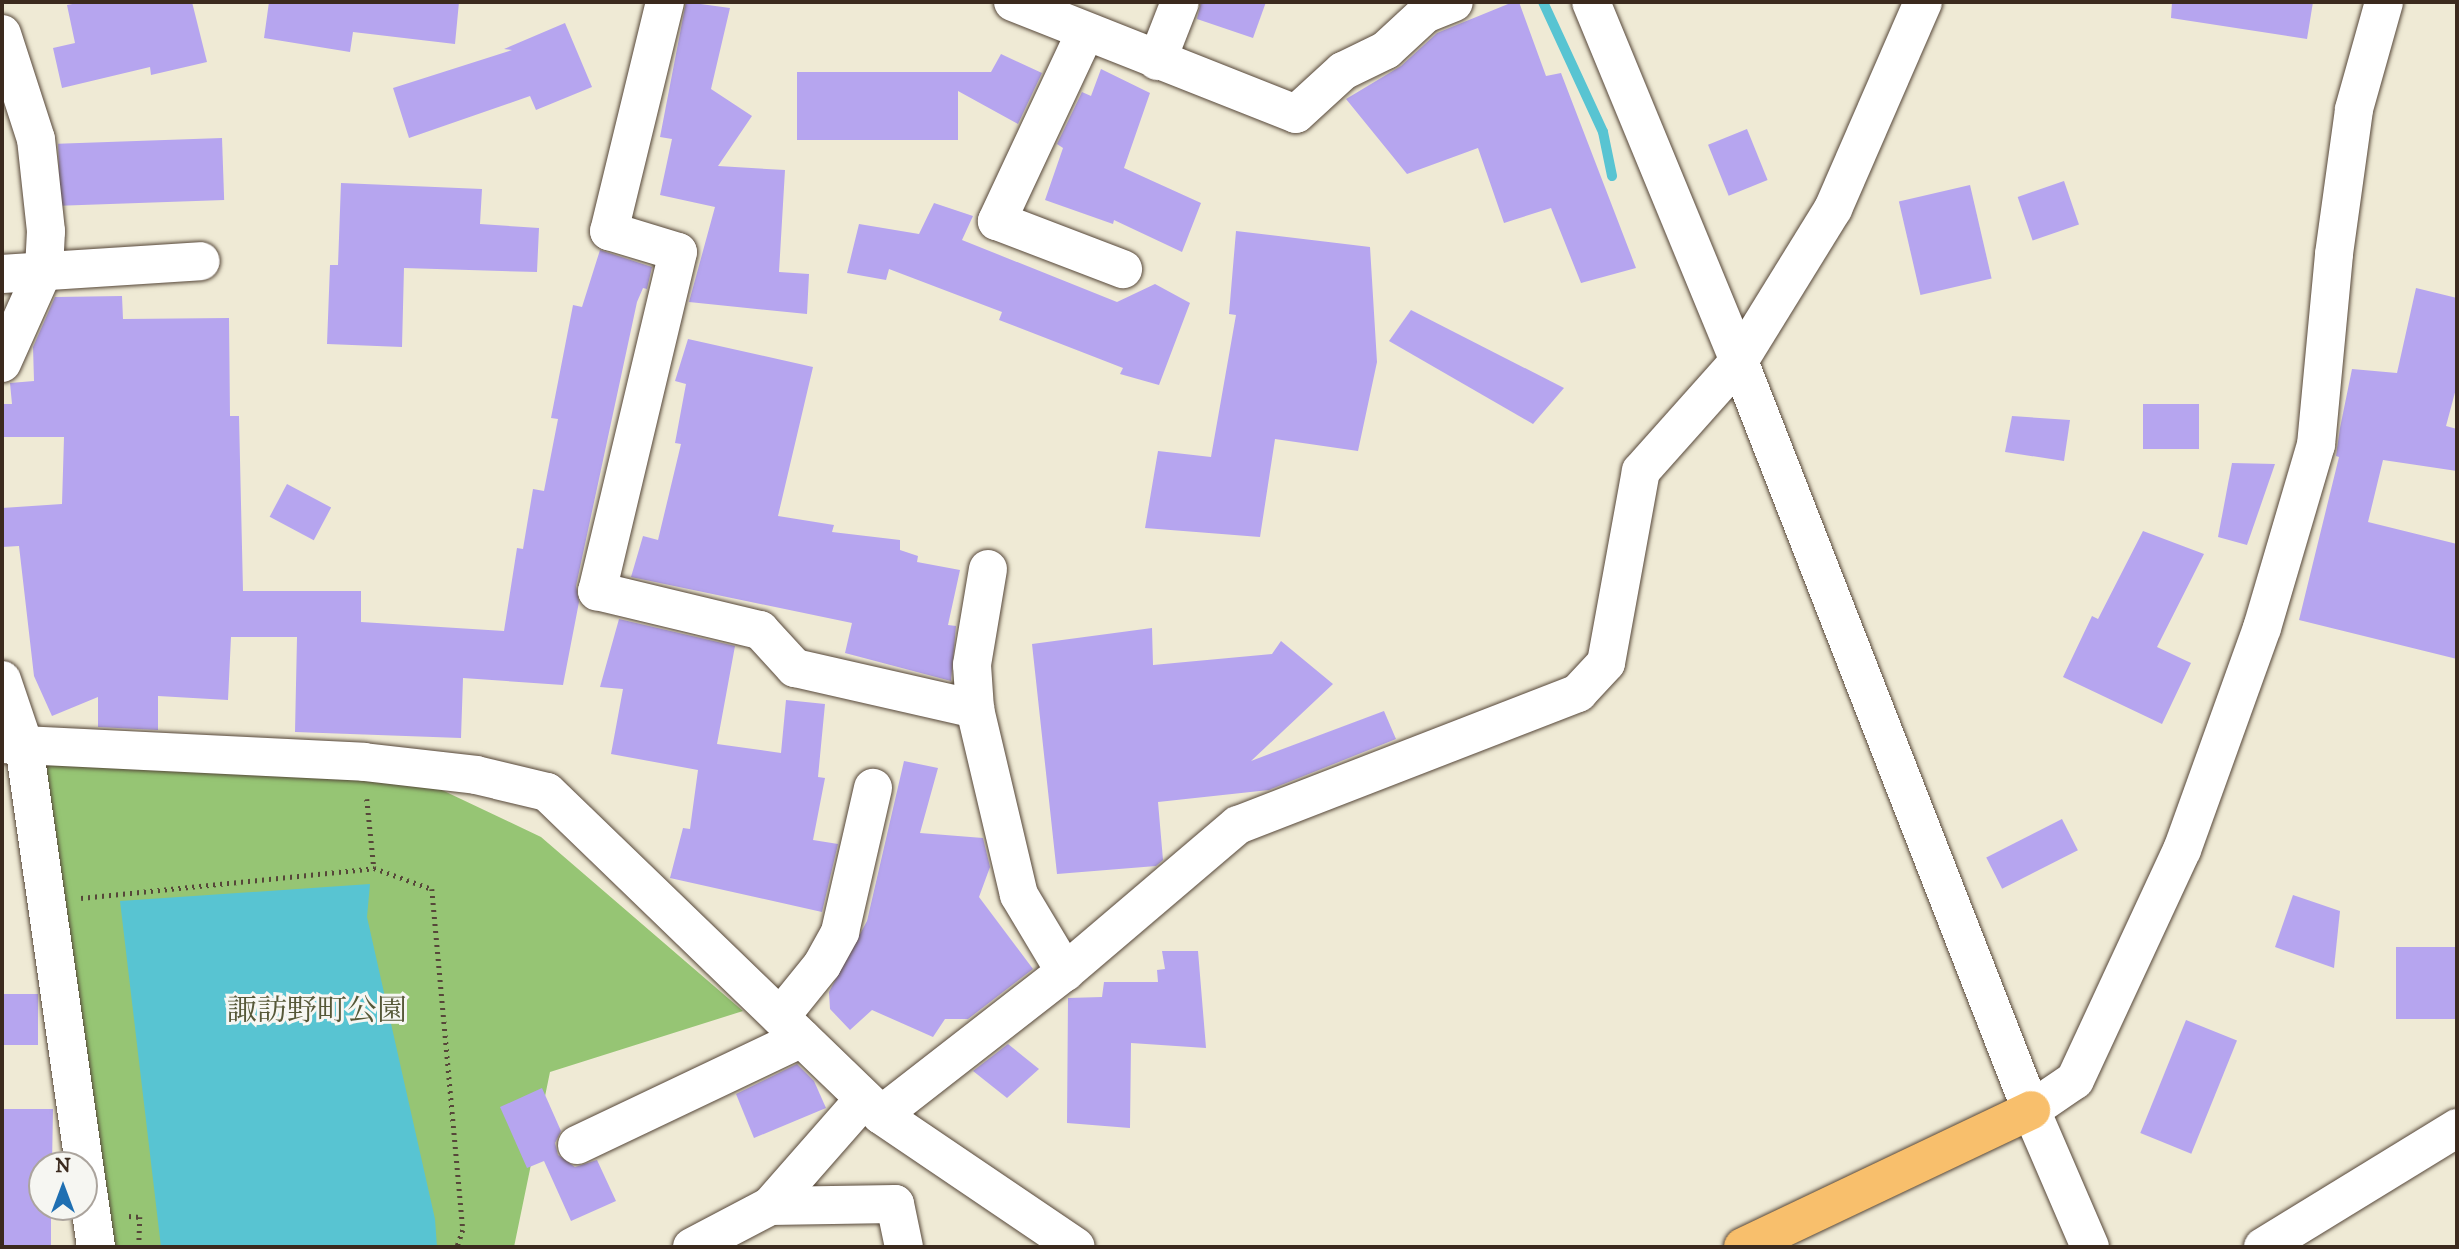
<!DOCTYPE html>
<meta charset="utf-8">
<style>
body{margin:0}
#map{position:relative;width:2459px;height:1249px;overflow:hidden;background:#efead5;font-family:"IM FELL DW Pica","Noto Serif JP",serif}
div>[style]{position:absolute}
[style*='--x']{left:calc(var(--x)*1px);top:calc(var(--y)*1px);width:calc(var(--w)*1px);rotate:calc(var(--a)*1deg)}
.green>*{inset:0;background:#96c574}
.water>*{inset:0;background:#58c4d2}
.stream>*{height:10px;margin:-5px;padding:0 5px;transform-origin:5px;border-radius:5px;background:#58c4d2}
.building>*{inset:0;background:#b6a5ef;transform-origin:0 0}
.path>*{height:4.5px;margin-top:-2.25px;transform-origin:0;background:repeating-linear-gradient(90deg,#564739 0 2px,transparent 0 7px)}
.roads{filter:drop-shadow(0 0 2px #564739) drop-shadow(0 0 2px #564739)}
.minor>*{height:38px;margin:-19px;padding:0 19px;transform-origin:19px;border-radius:19px;background:#fff}
.major>*{height:38px;margin:-19px;padding:0 19px;transform-origin:19px;border-radius:19px;background:#f8bf6c}
span{translate:-50% -50%;white-space:nowrap;text-align:center;line-height:1.15;-webkit-text-stroke:6px #f6f6f2;paint-order:stroke}
.park-label{font-size:30px;color:#565838}
.frame{position:absolute;inset:0;border:4px solid #3b2a1e;pointer-events:none}
.north{position:absolute;left:28px;top:1151px;width:70px;height:70px;box-sizing:border-box;background:#f6f6f2;border:2px solid #aba49d;border-radius:50%;rotate:0deg;font-size:19px;font-weight:700;line-height:28px;text-align:center;color:#3b2a1e}
.north::after{content:'';display:block;margin:auto;width:24px;height:32px;background:#1f6fb2;clip-path:polygon(50% 0,100% 100%,50% 72%,0 100%)}
</style>
<div id="map">
<div class="green">
<div style="clip-path:polygon(42px 746px,425px 782px,541px 837px,743px 1011px,550px 1072px,514px 1247px,109px 1247px)"></div>
</div>
<div class="water">
<div style="clip-path:polygon(370px 884px,367px 917px,435px 1219px,437px 1247px,161px 1247px,120px 901px)"></div>
</div>
<div class="stream">
<div style="--x:1543;--y:2;--w:143;--a:65.2"></div>
<div style="--x:1603;--y:132;--w:45;--a:78.4"></div>
</div>
<div class="building">
<div style="clip-path:polygon(83px 2px,192px 2px,207px 62px,151px 75px,150px 67px,62px 88px,53px 48px,75px 43px,67px 5px)"></div>
<div style="clip-path:polygon(269px 2px,459px 2px,455px 44px,353px 32px,350px 52px,264px 38px)"></div>
<div style="clip-path:polygon(686px 2px,730px 8px,711px 89px,752px 116px,718px 166px,785px 170px,779px 272px,809px 274px,807px 314px,689px 302px,715px 207px,660px 195px,672px 139px,660px 137px)"></div>
<div style="clip-path:polygon(1201px 2px,1266px 2px,1253px 38px,1197px 19px)"></div>
<div style="clip-path:polygon(1513px 2px,1519px 2px,1546px 76px,1561px 73px,1636px 268px,1581px 283px,1551px 208px,1504px 223px,1478px 148px,1407px 174px,1346px 99px,1401px 66px,1437px 33px)"></div>
<div style="clip-path:polygon(2172px 2px,2313px 2px,2307px 39px,2171px 18px)"></div>
<div style="clip-path:polygon(565px 23px,592px 87px,536px 110px,530px 96px,409px 138px,393px 88px,512px 50px,504px 49px)"></div>
<div style="clip-path:polygon(1001px 54px,1042px 73px,1018px 124px,958px 91px,958px 140px,797px 140px,797px 72px,991px 72px)"></div>
<div style="clip-path:polygon(1101px 69px,1150px 93px,1124px 168px,1201px 203px,1182px 252px,1114px 220px,1113px 224px,1045px 200px,1063px 148px,1057px 144px,1082px 92px,1091px 96px)"></div>
<div style="left:1747px;top:129px;width:55px;height:42px;rotate:68deg"></div>
<div style="left:222px;top:138px;width:62px;height:164px;rotate:88deg"></div>
<div style="left:2064px;top:181px;width:46px;height:49px;rotate:71deg"></div>
<div style="clip-path:polygon(341px 183px,482px 189px,480px 224px,539px 228px,537px 272px,404px 268px,402px 347px,327px 344px,330px 265px,338px 265px)"></div>
<div style="left:1970px;top:185px;width:96px;height:73px;rotate:77deg"></div>
<div style="clip-path:polygon(934px 203px,973px 216px,962px 240px,1117px 302px,1155px 284px,1190px 303px,1159px 385px,1120px 374px,1123px 368px,999px 320px,1002px 312px,889px 269px,886px 280px,847px 273px,859px 224px,919px 234px)"></div>
<div style="clip-path:polygon(1236px 231px,1370px 247px,1377px 362px,1358px 451px,1275px 439px,1260px 537px,1145px 528px,1158px 451px,1211px 457px,1236px 315px,1229px 314px)"></div>
<div style="clip-path:polygon(600px 250px,652px 267px,647px 289px,643px 288px,637px 302px,576px 586px,579px 602px,563px 685px,463px 678px,461px 738px,295px 732px,297px 637px,231px 637px,228px 700px,158px 696px,158px 730px,98px 727px,98px 697px,52px 716px,34px 676px,19px 546px,2px 547px,2px 508px,62px 504px,64px 437px,2px 437px,2px 404px,12px 404px,10px 383px,34px 381px,33px 347px,55px 297px,122px 296px,123px 319px,229px 318px,230px 416px,239px 416px,243px 591px,361px 591px,361px 622px,504px 631px,517px 548px,523px 549px,533px 489px,544px 491px,558px 419px,551px 418px,573px 305px,582px 307px)"></div>
<div style="clip-path:polygon(2416px 288px,2457px 298px,2457px 385px,2446px 426px,2457px 429px,2457px 471px,2383px 460px,2368px 522px,2457px 544px,2457px 659px,2299px 620px,2339px 457px,2336px 456px,2340px 428px,2352px 369px,2397px 373px)"></div>
<div style="clip-path:polygon(1411px 310px,1564px 388px,1533px 424px,1389px 341px)"></div>
<div style="clip-path:polygon(688px 339px,813px 367px,778px 516px,834px 525px,832px 532px,900px 540px,900px 550px,918px 556px,917px 562px,960px 570px,948px 625px,956px 626px,951px 681px,845px 653px,852px 623px,631px 577px,643px 536px,658px 540px,681px 444px,675px 443px,686px 384px,675px 381px)"></div>
<div style="left:2143px;top:404px;width:56px;height:45px"></div>
<div style="clip-path:polygon(2012px 416px,2070px 420px,2064px 461px,2005px 452px)"></div>
<div style="clip-path:polygon(2232px 463px,2275px 464px,2247px 545px,2218px 537px)"></div>
<div style="left:287px;top:484px;width:50px;height:37px;rotate:28deg"></div>
<div style="clip-path:polygon(2143px 531px,2204px 554px,2157px 647px,2191px 663px,2162px 724px,2063px 677px,2092px 616px,2098px 619px)"></div>
<div style="clip-path:polygon(619px 619px,735px 646px,717px 744px,781px 753px,786px 700px,825px 704px,818px 777px,825px 778px,813px 840px,838px 844px,822px 912px,670px 878px,683px 828px,690px 829px,698px 770px,611px 754px,623px 689px,600px 687px)"></div>
<div style="clip-path:polygon(1152px 628px,1153px 665px,1272px 654px,1281px 641px,1333px 684px,1251px 761px,1384px 711px,1396px 739px,1269px 790px,1158px 802px,1163px 860px,1156px 866px,1057px 874px,1032px 644px)"></div>
<div style="clip-path:polygon(904px 761px,938px 768px,920px 833px,983px 838px,990px 867px,979px 897px,1033px 969px,968px 1019px,945px 1019px,933px 1037px,872px 1010px,850px 1030px,830px 1009px,829px 992px,867px 921px)"></div>
<div style="left:2062px;top:819px;width:35px;height:85px;rotate:63deg"></div>
<div style="clip-path:polygon(2293px 895px,2340px 911px,2334px 968px,2275px 947px)"></div>
<div style="left:2457px;top:947px;width:72px;height:61px;rotate:90deg"></div>
<div style="clip-path:polygon(1162px 951px,1198px 951px,1206px 1048px,1131px 1043px,1130px 1128px,1067px 1123px,1068px 998px,1102px 997px,1104px 982px,1158px 982px,1157px 970px,1165px 969px)"></div>
<div style="left:2px;top:994px;width:36px;height:51px"></div>
<div style="left:2186px;top:1020px;width:55px;height:122px;rotate:22deg"></div>
<div style="clip-path:polygon(1008px 1044px,1039px 1069px,1007px 1098px,973px 1071px)"></div>
<div style="clip-path:polygon(797px 1064px,814px 1081px,826px 1108px,754px 1138px,736px 1094px)"></div>
<div style="clip-path:polygon(542px 1088px,561px 1131px,555px 1143px,558px 1155px,575px 1167px,597px 1160px,616px 1201px,571px 1221px,544px 1161px,527px 1168px,500px 1107px)"></div>
<div style="clip-path:polygon(2px 1109px,53px 1109px,52px 1165px,42px 1165px,42px 1207px,51px 1207px,51px 1247px,2px 1247px)"></div>
</div>
<div class="path">
<div style="--x:367;--y:799;--w:69;--a:84.2"></div>
<div style="--x:81;--y:898;--w:295;--a:-5.8"></div>
<div style="--x:374;--y:868;--w:62;--a:19.9"></div>
<div style="--x:432;--y:889;--w:342;--a:84.8"></div>
<div style="--x:463;--y:1230;--w:18;--a:109"></div>
<div style="--x:129;--y:1216;--w:11;--a:5"></div>
<div style="--x:140;--y:1217;--w:30;--a:92"></div>
</div>
<div class="roads">
<div class="minor">
<div style="--x:665;--y:2;--w:236;--a:103.7"></div>
<div style="--x:609;--y:231;--w:72;--a:16.9"></div>
<div style="--x:678;--y:252;--w:349;--a:103.4"></div>
<div style="--x:597;--y:591;--w:168;--a:13.5"></div>
<div style="--x:760;--y:630;--w:52;--a:47.4"></div>
<div style="--x:795;--y:668;--w:185;--a:12.8"></div>
<div style="--x:1013;--y:2;--w:304;--a:21.6"></div>
<div style="--x:1296;--y:114;--w:64;--a:-42.5"></div>
<div style="--x:1343;--y:71;--w:48;--a:-26"></div>
<div style="--x:1386;--y:50;--w:53;--a:-42.7"></div>
<div style="--x:1425;--y:14;--w:31;--a:-22"></div>
<div style="--x:1591;--y:2;--w:388;--a:67.6"></div>
<div style="--x:1739;--y:361;--w:804;--a:68.7"></div>
<div style="--x:2031;--y:1110;--w:149;--a:66.7"></div>
<div style="--x:1085;--y:33;--w:208;--a:115.1"></div>
<div style="--x:997;--y:221;--w:135;--a:20.9"></div>
<div style="--x:2;--y:34;--w:110;--a:72.1"></div>
<div style="--x:36;--y:139;--w:93;--a:83.8"></div>
<div style="--x:46;--y:231;--w:38;--a:93"></div>
<div style="--x:44;--y:269;--w:103;--a:114.1"></div>
<div style="--x:1157;--y:61;--w:63;--a:-68.7"></div>
<div style="--x:2;--y:274;--w:199;--a:-3.7"></div>
<div style="--x:988;--y:569;--w:97;--a:99.5"></div>
<div style="--x:972;--y:665;--w:44;--a:86.1"></div>
<div style="--x:975;--y:709;--w:191;--a:76.7"></div>
<div style="--x:1019;--y:895;--w:90;--a:59.1"></div>
<div style="--x:2;--y:680;--w:69;--a:71.3"></div>
<div style="--x:24;--y:745;--w:507;--a:81.84"></div>
<div style="--x:2;--y:744;--w:362;--a:2.8"></div>
<div style="--x:364;--y:762;--w:113;--a:6.6"></div>
<div style="--x:476;--y:775;--w:73;--a:13.5"></div>
<div style="--x:547;--y:792;--w:465;--a:44"></div>
<div style="--x:881;--y:1115;--w:235;--a:34.1"></div>
<div style="--x:780;--y:1017;--w:67;--a:-51.1"></div>
<div style="--x:822;--y:965;--w:38;--a:-61"></div>
<div style="--x:840;--y:932;--w:148;--a:-77.1"></div>
<div style="--x:2031;--y:1110;--w:53;--a:-34.3"></div>
<div style="--x:2075;--y:1080;--w:254;--a:-65.1"></div>
<div style="--x:2182;--y:850;--w:236;--a:-70.2"></div>
<div style="--x:2262;--y:628;--w:191;--a:-73.6"></div>
<div style="--x:2316;--y:445;--w:192;--a:-84.6"></div>
<div style="--x:2334;--y:254;--w:146;--a:-82.1"></div>
<div style="--x:2354;--y:109;--w:111;--a:-74.3"></div>
<div style="--x:881;--y:1115;--w:233;--a:-37.9"></div>
<div style="--x:1065;--y:972;--w:227;--a:-40.4"></div>
<div style="--x:1238;--y:825;--w:365;--a:-21.2"></div>
<div style="--x:1578;--y:693;--w:41;--a:-47"></div>
<div style="--x:1606;--y:663;--w:195;--a:-79.7"></div>
<div style="--x:1641;--y:471;--w:147;--a:-48.3"></div>
<div style="--x:1739;--y:361;--w:179;--a:-58.3"></div>
<div style="--x:1833;--y:209;--w:226;--a:-66.5"></div>
<div style="--x:577;--y:1145;--w:249;--a:-25.4"></div>
<div style="--x:770;--y:1206;--w:125;--a:-0.9"></div>
<div style="--x:895;--y:1204;--w:44;--a:78.2"></div>
<div style="--x:692;--y:1247;--w:88;--a:-27.7"></div>
<div style="--x:770;--y:1206;--w:142;--a:-48.7"></div>
<div style="--x:2263;--y:1247;--w:228;--a:-31.5"></div>
</div>
<div class="major">
<div style="--x:1743;--y:1247;--w:319;--a:-25.4"></div>
</div>
</div>
<div class="park-label">
<span style="left:317px;top:1012px">諏訪野町公園</span>
</div>
<div class="frame"></div>
<div class="north">N</div>
</div>
